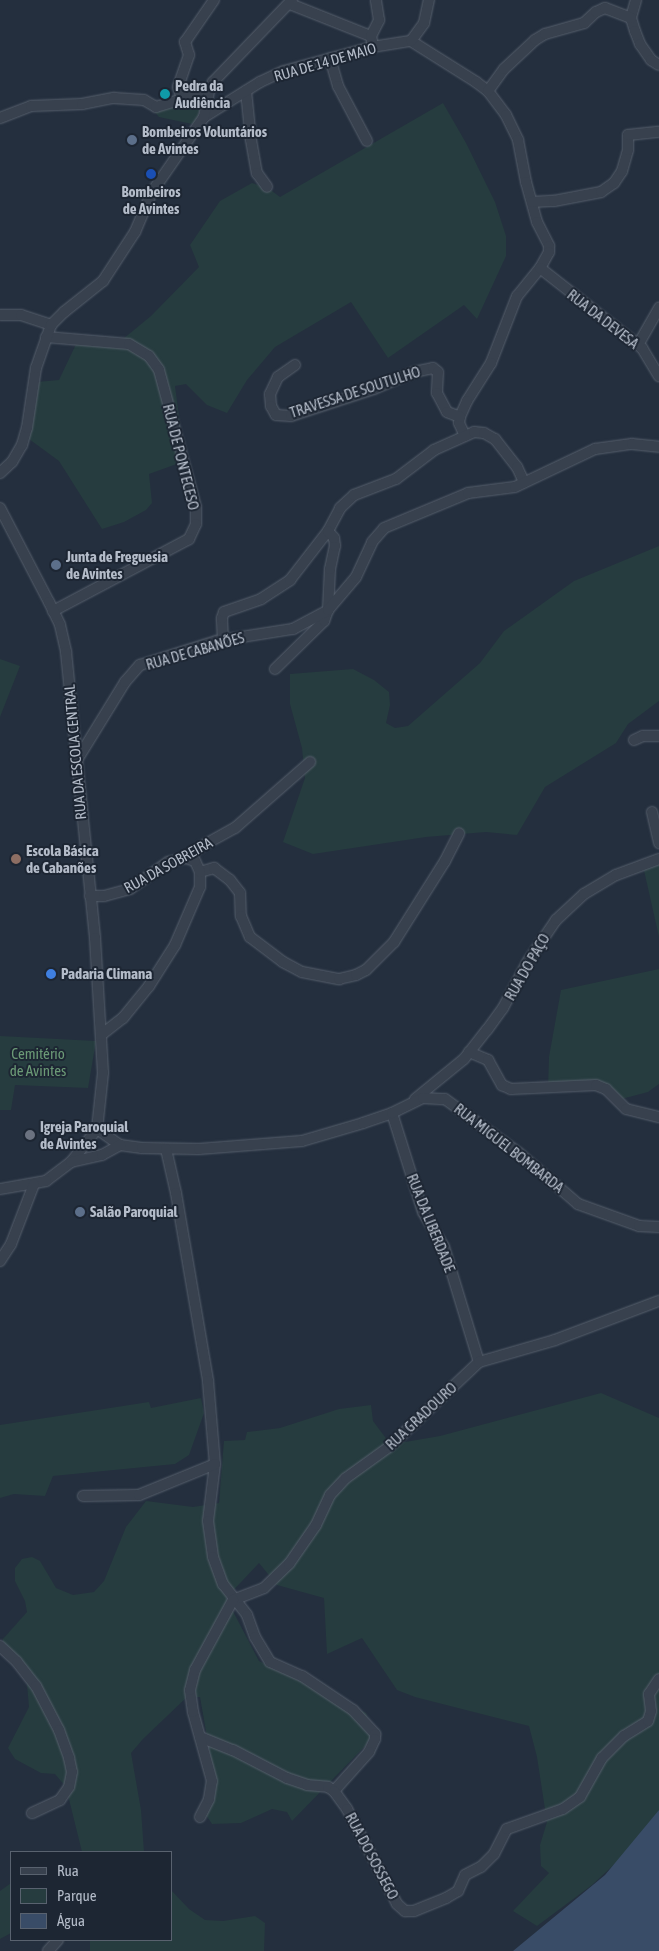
<!DOCTYPE html>
<meta charset="utf-8">
<style>
body{margin:0}
#map{position:relative;width:659px;height:1951px;overflow:hidden;background:#242f3e;font-family:"Asap Condensed",sans-serif}
div>[style]{position:absolute}
[style*='--x']{left:calc(var(--x)*1px);top:calc(var(--y)*1px);width:calc(var(--w)*1px);rotate:calc(var(--a)*1deg)}
.green>*{inset:0;background:#263c3f}
.water>*{inset:0;background:#394c67}
.roads{filter:drop-shadow(0 0 1px #565f6c) drop-shadow(0 0 1px #565f6c)}
.minor>*{height:10px;margin:-5px;padding:0 5px;transform-origin:5px;border-radius:5px;background:#38414e}
.dots>*{width:14px;height:14px;translate:-50% -50%;box-sizing:border-box;border:2px solid #1d2633;border-radius:50%}
span{translate:-50% -50%;white-space:nowrap;text-align:center;line-height:1.15;-webkit-text-stroke:4px #1d2633;paint-order:stroke}
.street-label{font-size:15px;color:#b4bcc9}
.poi-label{font-size:15px;color:#b4bcc9;font-weight:700}
.left{translate:0 -50%;text-align:left}
.park-label{font-size:15px;color:#6b9a76}
.legend{position:absolute;left:10px;top:1851px;width:162px;height:90px;box-sizing:border-box;background:#1d2633;border:1px solid #59626f;margin:0;padding:6px 9px;list-style:none;font-size:15px;color:#b4bcc9}
.legend li{display:flex;align-items:center;gap:10px;height:25px}
.legend b{width:25px;border:1px solid #59626f}
</style>
<div id="map">
<div class="green">
<div style="clip-path:polygon(200px 98px,202px 102px,196px 122px,192px 124px,159px 117px,150px 107px)"></div>
<div style="clip-path:polygon(443px 103px,466px 143px,495px 202px,506px 236px,506px 256px,477px 319px,464px 305px,388px 358px,351px 302px,275px 347px,247px 380px,227px 413px,207px 405px,186px 384px,175px 386px,185px 461px,149px 474px,152px 503px,146px 510px,124px 522px,102px 529px,59px 461px,29px 439px,37px 382px,59px 380px,78px 340px,123px 339px,151px 316px,199px 267px,190px 245px,220px 201px,252px 183px,268px 188px,280px 197px)"></div>
<div style="clip-path:polygon(659px 546px,659px 701px,628px 724px,616px 743px,545px 787px,517px 835px,486px 832px,426px 837px,313px 854px,283px 842px,305px 778px,302px 748px,290px 704px,290px 674px,353px 669px,374px 680px,389px 692px,390px 705px,386px 723px,395px 728px,408px 726px,480px 663px,504px 631px,574px 581px)"></div>
<div style="clip-path:polygon(0 659px,20px 666px,0 717px)"></div>
<div style="clip-path:polygon(659px 856px,659px 937px,643px 866px)"></div>
<div style="clip-path:polygon(659px 969px,659px 1084px,648px 1092px,614px 1101px,604px 1084px,548px 1087px,549px 1057px,561px 990px)"></div>
<div style="clip-path:polygon(0 1036px,96px 1041px,88px 1088px,15px 1085px,11px 1110px,0 1110px)"></div>
<div style="clip-path:polygon(601px 1393px,659px 1418px,659px 1817px,648px 1833px,592px 1885px,537px 1926px,513px 1911px,549px 1873px,541px 1866px,540px 1845px,547px 1822px,537px 1757px,529px 1726px,415px 1697px,397px 1690px,362px 1638px,327px 1654px,324px 1598px,277px 1585px,259px 1563px,226px 1598px,259px 1661px,366px 1713px,374px 1737px,292px 1821px,287px 1812px,272px 1809px,241px 1823px,212px 1824px,204px 1812px,212px 1765px,200px 1697px,187px 1697px,143px 1739px,131px 1753px,141px 1810px,144px 1852px,82px 1852px,66px 1787px,55px 1774px,41px 1773px,15px 1759px,8px 1748px,29px 1707px,27px 1684px,22px 1671px,2px 1650px,3px 1639px,27px 1612px,25px 1601px,15px 1581px,15px 1568px,22px 1559px,32px 1557px,40px 1561px,56px 1588px,73px 1595px,94px 1592px,104px 1581px,126px 1527px,146px 1501px,193px 1507px,219px 1503px,224px 1441px,245px 1440px,247px 1432px,280px 1428px,339px 1409px,371px 1405px,373px 1421px,388px 1441px,405px 1442px,440px 1436px)"></div>
<div style="clip-path:polygon(201px 1398px,204px 1413px,189px 1455px,175px 1464px,53px 1476px,45px 1496px,14px 1494px,0 1498px,0 1425px,149px 1402px,151px 1408px)"></div>
<div style="clip-path:polygon(11px 1883px,11px 1933px,0 1939px,0 1891px)"></div>
<div style="clip-path:polygon(171px 1890px,189px 1909px,205px 1920px,223px 1921px,255px 1916px,265px 1923px,264px 1951px,90px 1951px,90px 1940px,171px 1940px)"></div>
</div>
<div class="water">
<div style="clip-path:polygon(659px 1810px,659px 1951px,513px 1951px,605px 1875px)"></div>
</div>
<div class="roads">
<div class="minor">
<div style="--x:636;--y:0;--w:19;--a:106"></div>
<div style="--x:631;--y:18;--w:14;--a:73"></div>
<div style="--x:635;--y:31;--w:14;--a:69"></div>
<div style="--x:640;--y:44;--w:19;--a:55"></div>
<div style="--x:651;--y:60;--w:9;--a:32"></div>
<div style="--x:290;--y:4;--w:87;--a:21.6"></div>
<div style="--x:372;--y:41;--w:5;--a:-101"></div>
<div style="--x:371;--y:36;--w:18;--a:-63"></div>
<div style="--x:379;--y:20;--w:20;--a:-99"></div>
<div style="--x:411;--y:41;--w:77;--a:32.2"></div>
<div style="--x:476;--y:82;--w:15;--a:37"></div>
<div style="--x:488;--y:91;--w:30;--a:53"></div>
<div style="--x:506;--y:115;--w:28;--a:64"></div>
<div style="--x:518;--y:140;--w:43;--a:79.2"></div>
<div style="--x:526;--y:182;--w:41;--a:74.6"></div>
<div style="--x:537;--y:222;--w:27;--a:63"></div>
<div style="--x:549;--y:246;--w:6;--a:90"></div>
<div style="--x:549;--y:252;--w:18;--a:119"></div>
<div style="--x:540;--y:268;--w:36;--a:129"></div>
<div style="--x:517;--y:296;--w:72;--a:111.2"></div>
<div style="--x:491;--y:363;--w:45;--a:122.3"></div>
<div style="--x:467;--y:401;--w:17;--a:114"></div>
<div style="--x:460;--y:417;--w:6;--a:99"></div>
<div style="--x:459;--y:423;--w:14;--a:65"></div>
<div style="--x:330;--y:58;--w:29;--a:74"></div>
<div style="--x:338;--y:86;--w:62;--a:62.2"></div>
<div style="--x:246;--y:91;--w:49;--a:84.2"></div>
<div style="--x:251;--y:140;--w:34;--a:80"></div>
<div style="--x:257;--y:173;--w:17;--a:54"></div>
<div style="--x:488;--y:91;--w:27;--a:-54"></div>
<div style="--x:504;--y:69;--w:42;--a:-43.1"></div>
<div style="--x:535;--y:40;--w:12;--a:-31"></div>
<div style="--x:545;--y:34;--w:41;--a:-15.8"></div>
<div style="--x:584;--y:23;--w:16;--a:-43"></div>
<div style="--x:596;--y:12;--w:10;--a:-24"></div>
<div style="--x:605;--y:8;--w:28;--a:21"></div>
<div style="--x:182;--y:98;--w:12;--a:-110"></div>
<div style="--x:178;--y:87;--w:34;--a:-71"></div>
<div style="--x:189;--y:55;--w:14;--a:-107"></div>
<div style="--x:185;--y:42;--w:51;--a:-55.4"></div>
<div style="--x:204;--y:117;--w:66;--a:-32"></div>
<div style="--x:260;--y:82;--w:26;--a:-25"></div>
<div style="--x:284;--y:71;--w:91;--a:-15.3"></div>
<div style="--x:372;--y:47;--w:39;--a:-9"></div>
<div style="--x:411;--y:41;--w:22;--a:-54"></div>
<div style="--x:424;--y:23;--w:24;--a:-78"></div>
<div style="--x:0;--y:118;--w:33;--a:-21"></div>
<div style="--x:31;--y:106;--w:51;--a:-2.2"></div>
<div style="--x:82;--y:104;--w:33;--a:-11"></div>
<div style="--x:114;--y:98;--w:30;--a:4"></div>
<div style="--x:144;--y:100;--w:14;--a:30"></div>
<div style="--x:156;--y:107;--w:55;--a:-16.8"></div>
<div style="--x:532;--y:202;--w:22;--a:-3"></div>
<div style="--x:554;--y:201;--w:48;--a:-10.8"></div>
<div style="--x:601;--y:192;--w:16;--a:-35"></div>
<div style="--x:614;--y:183;--w:14;--a:-56"></div>
<div style="--x:622;--y:171;--w:22;--a:-74"></div>
<div style="--x:628;--y:150;--w:15;--a:-90"></div>
<div style="--x:628;--y:135;--w:31;--a:-6"></div>
<div style="--x:540;--y:268;--w:130;--a:38.1"></div>
<div style="--x:642;--y:348;--w:33;--a:59"></div>
<div style="--x:0;--y:315;--w:21;--a:0"></div>
<div style="--x:21;--y:315;--w:32;--a:18"></div>
<div style="--x:46;--y:337;--w:83;--a:4.8"></div>
<div style="--x:129;--y:344;--w:23;--a:31"></div>
<div style="--x:149;--y:356;--w:17;--a:54"></div>
<div style="--x:159;--y:370;--w:142;--a:74.9"></div>
<div style="--x:196;--y:507;--w:17;--a:90"></div>
<div style="--x:196;--y:524;--w:17;--a:115"></div>
<div style="--x:189;--y:539;--w:154;--a:152.1"></div>
<div style="--x:638;--y:345;--w:43;--a:-60.4"></div>
<div style="--x:295;--y:365;--w:21;--a:145"></div>
<div style="--x:278;--y:377;--w:19;--a:115"></div>
<div style="--x:270;--y:394;--w:12;--a:85"></div>
<div style="--x:271;--y:406;--w:10;--a:61"></div>
<div style="--x:276;--y:415;--w:15;--a:4"></div>
<div style="--x:291;--y:416;--w:87;--a:-18"></div>
<div style="--x:374;--y:389;--w:43;--a:-23"></div>
<div style="--x:414;--y:372;--w:19;--a:-12"></div>
<div style="--x:433;--y:368;--w:6;--a:39"></div>
<div style="--x:438;--y:372;--w:21;--a:93"></div>
<div style="--x:437;--y:393;--w:21;--a:62"></div>
<div style="--x:447;--y:412;--w:14;--a:21"></div>
<div style="--x:0;--y:473;--w:16;--a:-43"></div>
<div style="--x:12;--y:462;--w:20;--a:-60"></div>
<div style="--x:22;--y:445;--w:18;--a:-74"></div>
<div style="--x:27;--y:428;--w:61;--a:-81.5"></div>
<div style="--x:36;--y:368;--w:46;--a:-70.8"></div>
<div style="--x:51;--y:325;--w:18;--a:-45"></div>
<div style="--x:64;--y:312;--w:50;--a:-38.5"></div>
<div style="--x:103;--y:281;--w:59;--a:-56.9"></div>
<div style="--x:135;--y:232;--w:43;--a:-67"></div>
<div style="--x:152;--y:192;--w:91;--a:-55.3"></div>
<div style="--x:204;--y:117;--w:26;--a:-79"></div>
<div style="--x:209;--y:91;--w:10;--a:-66"></div>
<div style="--x:213;--y:82;--w:114;--a:-46.1"></div>
<div style="--x:0;--y:508;--w:106;--a:62.5"></div>
<div style="--x:49;--y:602;--w:25;--a:64"></div>
<div style="--x:60;--y:625;--w:28;--a:77"></div>
<div style="--x:66;--y:652;--w:287;--a:84.2"></div>
<div style="--x:95;--y:938;--w:135;--a:86.6"></div>
<div style="--x:103;--y:1073;--w:56;--a:96.1"></div>
<div style="--x:97;--y:1129;--w:42;--a:128.2"></div>
<div style="--x:71;--y:1162;--w:31;--a:143"></div>
<div style="--x:46;--y:1181;--w:47;--a:170.1"></div>
<div style="--x:223;--y:640;--w:22;--a:-93"></div>
<div style="--x:222;--y:618;--w:6;--a:-72"></div>
<div style="--x:224;--y:612;--w:39;--a:-19"></div>
<div style="--x:261;--y:599;--w:35;--a:-33"></div>
<div style="--x:290;--y:580;--w:62;--a:-52.2"></div>
<div style="--x:328;--y:531;--w:26;--a:-62"></div>
<div style="--x:340;--y:508;--w:19;--a:-43"></div>
<div style="--x:354;--y:495;--w:45;--a:-20.9"></div>
<div style="--x:396;--y:479;--w:48;--a:-37.3"></div>
<div style="--x:434;--y:450;--w:44;--a:-24.2"></div>
<div style="--x:474;--y:432;--w:10;--a:6"></div>
<div style="--x:484;--y:433;--w:13;--a:29"></div>
<div style="--x:495;--y:439;--w:36;--a:52"></div>
<div style="--x:517;--y:467;--w:17;--a:65"></div>
<div style="--x:275;--y:669;--w:69;--a:-44.4"></div>
<div style="--x:324;--y:621;--w:12;--a:-70"></div>
<div style="--x:328;--y:610;--w:41;--a:-87.2"></div>
<div style="--x:330;--y:569;--w:24;--a:-78"></div>
<div style="--x:335;--y:546;--w:8;--a:-97"></div>
<div style="--x:334;--y:538;--w:9;--a:-131"></div>
<div style="--x:634;--y:740;--w:10;--a:-24"></div>
<div style="--x:643;--y:736;--w:16;--a:0"></div>
<div style="--x:77;--y:760;--w:92;--a:-58.4"></div>
<div style="--x:125;--y:682;--w:23;--a:-49"></div>
<div style="--x:140;--y:665;--w:80;--a:-17.5"></div>
<div style="--x:216;--y:641;--w:78;--a:-8.9"></div>
<div style="--x:293;--y:629;--w:40;--a:-28"></div>
<div style="--x:328;--y:610;--w:43;--a:-49.7"></div>
<div style="--x:356;--y:577;--w:38;--a:-65"></div>
<div style="--x:372;--y:542;--w:18;--a:-49"></div>
<div style="--x:384;--y:528;--w:91;--a:-22.6"></div>
<div style="--x:468;--y:493;--w:47;--a:-7.3"></div>
<div style="--x:515;--y:487;--w:89;--a:-25.4"></div>
<div style="--x:595;--y:449;--w:37;--a:-8"></div>
<div style="--x:632;--y:444;--w:27;--a:6"></div>
<div style="--x:652;--y:812;--w:32;--a:77"></div>
<div style="--x:200;--y:872;--w:15;--a:-16"></div>
<div style="--x:214;--y:868;--w:20;--a:37"></div>
<div style="--x:230;--y:880;--w:16;--a:52"></div>
<div style="--x:240;--y:893;--w:23;--a:88"></div>
<div style="--x:241;--y:916;--w:23;--a:67"></div>
<div style="--x:250;--y:937;--w:41;--a:37.1"></div>
<div style="--x:283;--y:962;--w:21;--a:28"></div>
<div style="--x:302;--y:972;--w:38;--a:11"></div>
<div style="--x:339;--y:979;--w:17;--a:-13"></div>
<div style="--x:356;--y:975;--w:11;--a:-27"></div>
<div style="--x:366;--y:970;--w:40;--a:-45"></div>
<div style="--x:394;--y:942;--w:96;--a:-57.8"></div>
<div style="--x:445;--y:861;--w:31;--a:-63"></div>
<div style="--x:90;--y:896;--w:14;--a:0"></div>
<div style="--x:104;--y:896;--w:27;--a:-15"></div>
<div style="--x:130;--y:889;--w:47;--a:-35.4"></div>
<div style="--x:168;--y:862;--w:18;--a:-13"></div>
<div style="--x:186;--y:858;--w:20;--a:-37"></div>
<div style="--x:202;--y:846;--w:38;--a:-29"></div>
<div style="--x:235;--y:828;--w:100;--a:-41.3"></div>
<div style="--x:101;--y:1035;--w:28;--a:-38"></div>
<div style="--x:123;--y:1018;--w:41;--a:-50.9"></div>
<div style="--x:149;--y:986;--w:49;--a:-57.6"></div>
<div style="--x:175;--y:945;--w:63;--a:-66.7"></div>
<div style="--x:200;--y:887;--w:15;--a:-90"></div>
<div style="--x:200;--y:872;--w:12;--a:-114"></div>
<div style="--x:195;--y:861;--w:9;--a:-162"></div>
<div style="--x:469;--y:1052;--w:21;--a:23"></div>
<div style="--x:488;--y:1060;--w:29;--a:61"></div>
<div style="--x:502;--y:1085;--w:10;--a:24"></div>
<div style="--x:511;--y:1089;--w:85;--a:-2.7"></div>
<div style="--x:596;--y:1085;--w:11;--a:22"></div>
<div style="--x:606;--y:1089;--w:28;--a:45"></div>
<div style="--x:626;--y:1109;--w:34;--a:14"></div>
<div style="--x:415;--y:1099;--w:63;--a:-39.2"></div>
<div style="--x:464;--y:1059;--w:37;--a:-52"></div>
<div style="--x:487;--y:1030;--w:27;--a:-54"></div>
<div style="--x:503;--y:1008;--w:53;--a:-62"></div>
<div style="--x:528;--y:961;--w:50;--a:-55.7"></div>
<div style="--x:556;--y:920;--w:38;--a:-43"></div>
<div style="--x:584;--y:894;--w:37;--a:-31"></div>
<div style="--x:616;--y:875;--w:46;--a:-20.4"></div>
<div style="--x:392;--y:1113;--w:104;--a:72.6"></div>
<div style="--x:423;--y:1212;--w:41;--a:59"></div>
<div style="--x:444;--y:1247;--w:120;--a:73.1"></div>
<div style="--x:97;--y:1129;--w:28;--a:35"></div>
<div style="--x:120;--y:1145;--w:22;--a:8"></div>
<div style="--x:142;--y:1148;--w:57;--a:1"></div>
<div style="--x:199;--y:1149;--w:103;--a:-4.4"></div>
<div style="--x:302;--y:1141;--w:64;--a:-16.4"></div>
<div style="--x:363;--y:1123;--w:31;--a:-19"></div>
<div style="--x:392;--y:1113;--w:34;--a:-26"></div>
<div style="--x:423;--y:1098;--w:22;--a:3"></div>
<div style="--x:445;--y:1099;--w:92;--a:36.1"></div>
<div style="--x:519;--y:1153;--w:78;--a:40.8"></div>
<div style="--x:578;--y:1204;--w:65;--a:19.8"></div>
<div style="--x:639;--y:1226;--w:20;--a:3"></div>
<div style="--x:166;--y:1149;--w:45;--a:77.2"></div>
<div style="--x:176;--y:1193;--w:191;--a:80.3"></div>
<div style="--x:208;--y:1381;--w:83;--a:85.2"></div>
<div style="--x:215;--y:1464;--w:57;--a:97"></div>
<div style="--x:208;--y:1521;--w:36;--a:82"></div>
<div style="--x:213;--y:1557;--w:29;--a:70"></div>
<div style="--x:223;--y:1584;--w:39;--a:52"></div>
<div style="--x:247;--y:1615;--w:23;--a:70"></div>
<div style="--x:255;--y:1637;--w:29;--a:59"></div>
<div style="--x:270;--y:1662;--w:35;--a:24"></div>
<div style="--x:302;--y:1676;--w:61;--a:33.7"></div>
<div style="--x:353;--y:1710;--w:33;--a:47"></div>
<div style="--x:375;--y:1734;--w:5;--a:90"></div>
<div style="--x:375;--y:1739;--w:14;--a:115"></div>
<div style="--x:369;--y:1752;--w:52;--a:131.9"></div>
<div style="--x:71;--y:1162;--w:32;--a:-13"></div>
<div style="--x:102;--y:1155;--w:21;--a:-29"></div>
<div style="--x:0;--y:1261;--w:20;--a:-57"></div>
<div style="--x:11;--y:1244;--w:64;--a:-69"></div>
<div style="--x:83;--y:1496;--w:56;--a:-1"></div>
<div style="--x:139;--y:1495;--w:82;--a:-22.2"></div>
<div style="--x:233;--y:1600;--w:33;--a:-21"></div>
<div style="--x:264;--y:1588;--w:35;--a:-44"></div>
<div style="--x:289;--y:1564;--w:47;--a:-55.3"></div>
<div style="--x:316;--y:1525;--w:33;--a:-65"></div>
<div style="--x:330;--y:1495;--w:23;--a:-47"></div>
<div style="--x:346;--y:1478;--w:53;--a:-35.8"></div>
<div style="--x:389;--y:1447;--w:124;--a:-43.4"></div>
<div style="--x:479;--y:1362;--w:79;--a:-16.1"></div>
<div style="--x:555;--y:1340;--w:111;--a:-20.6"></div>
<div style="--x:0;--y:1646;--w:23;--a:43"></div>
<div style="--x:17;--y:1662;--w:31;--a:52"></div>
<div style="--x:36;--y:1686;--w:50;--a:62.4"></div>
<div style="--x:59;--y:1730;--w:30;--a:70"></div>
<div style="--x:69;--y:1758;--w:14;--a:78"></div>
<div style="--x:72;--y:1772;--w:15;--a:101"></div>
<div style="--x:69;--y:1787;--w:16;--a:125"></div>
<div style="--x:60;--y:1800;--w:31;--a:155"></div>
<div style="--x:200;--y:1737;--w:35;--a:22"></div>
<div style="--x:233;--y:1750;--w:61;--a:27.4"></div>
<div style="--x:287;--y:1778;--w:21;--a:19"></div>
<div style="--x:307;--y:1785;--w:21;--a:5"></div>
<div style="--x:328;--y:1787;--w:7;--a:34"></div>
<div style="--x:334;--y:1791;--w:22;--a:54"></div>
<div style="--x:347;--y:1809;--w:107;--a:62.2"></div>
<div style="--x:397;--y:1904;--w:11;--a:41"></div>
<div style="--x:405;--y:1911;--w:9;--a:0"></div>
<div style="--x:414;--y:1911;--w:35;--a:-22"></div>
<div style="--x:446;--y:1898;--w:14;--a:-30"></div>
<div style="--x:458;--y:1891;--w:17;--a:-66"></div>
<div style="--x:465;--y:1875;--w:18;--a:-27"></div>
<div style="--x:481;--y:1867;--w:18;--a:-45"></div>
<div style="--x:494;--y:1854;--w:28;--a:-63"></div>
<div style="--x:507;--y:1829;--w:59;--a:-19.7"></div>
<div style="--x:563;--y:1809;--w:21;--a:-35"></div>
<div style="--x:580;--y:1797;--w:45;--a:-60.6"></div>
<div style="--x:602;--y:1758;--w:31;--a:-45"></div>
<div style="--x:624;--y:1736;--w:28;--a:-32"></div>
<div style="--x:648;--y:1721;--w:10;--a:-73"></div>
<div style="--x:651;--y:1711;--w:17;--a:-97"></div>
<div style="--x:649;--y:1694;--w:18;--a:-56"></div>
<div style="--x:200;--y:1817;--w:20;--a:-63"></div>
<div style="--x:209;--y:1799;--w:18;--a:-81"></div>
<div style="--x:212;--y:1781;--w:72;--a:-105.4"></div>
<div style="--x:193;--y:1712;--w:22;--a:-98"></div>
<div style="--x:190;--y:1690;--w:21;--a:-76"></div>
<div style="--x:195;--y:1670;--w:80;--a:-61.5"></div>
<div style="--x:48;--y:1951;--w:15;--a:-48"></div>
</div>
</div>
<div class="dots">
<div style="left:165px;top:94px;background:#0f9aa8"></div>
<div style="left:132px;top:140px;background:#5c6f8a"></div>
<div style="left:151px;top:174px;background:#1a4fb4"></div>
<div style="left:56px;top:565px;background:#5c6f8a"></div>
<div style="left:16px;top:859px;background:#8d6e63"></div>
<div style="left:51px;top:974px;background:#3f7fe0"></div>
<div style="left:30px;top:1135px;background:#6b7280"></div>
<div style="left:80px;top:1212px;background:#5c6f8a"></div>
</div>
<div class="street-label">
<span style="left:325px;top:62px;rotate:-16deg">RUA DE 14 DE MAIO</span>
<span style="left:603px;top:319px;rotate:38deg">RUA DA DEVESA</span>
<span style="left:355px;top:392px;rotate:-18deg">TRAVESSA DE SOUTULHO</span>
<span style="left:181px;top:457px;rotate:76deg">RUA DE PONTECESO</span>
<span style="left:195px;top:651px;rotate:-16deg">RUA DE CABANÕES</span>
<span style="left:75px;top:752px;rotate:-95deg">RUA DA ESCOLA CENTRAL</span>
<span style="left:168px;top:865px;rotate:-29deg">RUA DA SOBREIRA</span>
<span style="left:527px;top:967px;rotate:-60deg">RUA DO PAÇO</span>
<span style="left:509px;top:1148px;rotate:38deg">RUA MIGUEL BOMBARDA</span>
<span style="left:431px;top:1223px;rotate:68deg">RUA DA LIBERDADE</span>
<span style="left:421px;top:1416px;rotate:-43deg">RUA GRADOURO</span>
<span style="left:372px;top:1856px;rotate:62deg">RUA DO SOSSEGO</span>
</div>
<div class="poi-label">
<span class="left" style="left:175px;top:94px">Pedra da<br>Audiência</span>
<span class="left" style="left:142px;top:140px">Bombeiros Voluntários<br>de Avintes</span>
<span style="left:151px;top:200px">Bombeiros<br>de Avintes</span>
<span class="left" style="left:66px;top:565px">Junta de Freguesia<br>de Avintes</span>
<span class="left" style="left:26px;top:859px">Escola Básica<br>de Cabanões</span>
<span class="left" style="left:61px;top:974px">Padaria Climana</span>
<span class="left" style="left:40px;top:1135px">Igreja Paroquial<br>de Avintes</span>
<span class="left" style="left:90px;top:1212px">Salão Paroquial</span>
</div>
<div class="park-label">
<span style="left:38px;top:1062px">Cemitério<br>de Avintes</span>
</div>
<ul class="legend">
<li><b style="height:6px;background:#38414e"></b>Rua</li>
<li><b style="height:14px;background:#263c3f"></b>Parque</li>
<li><b style="height:14px;background:#394c67"></b>Água</li>
</ul>
</div>
